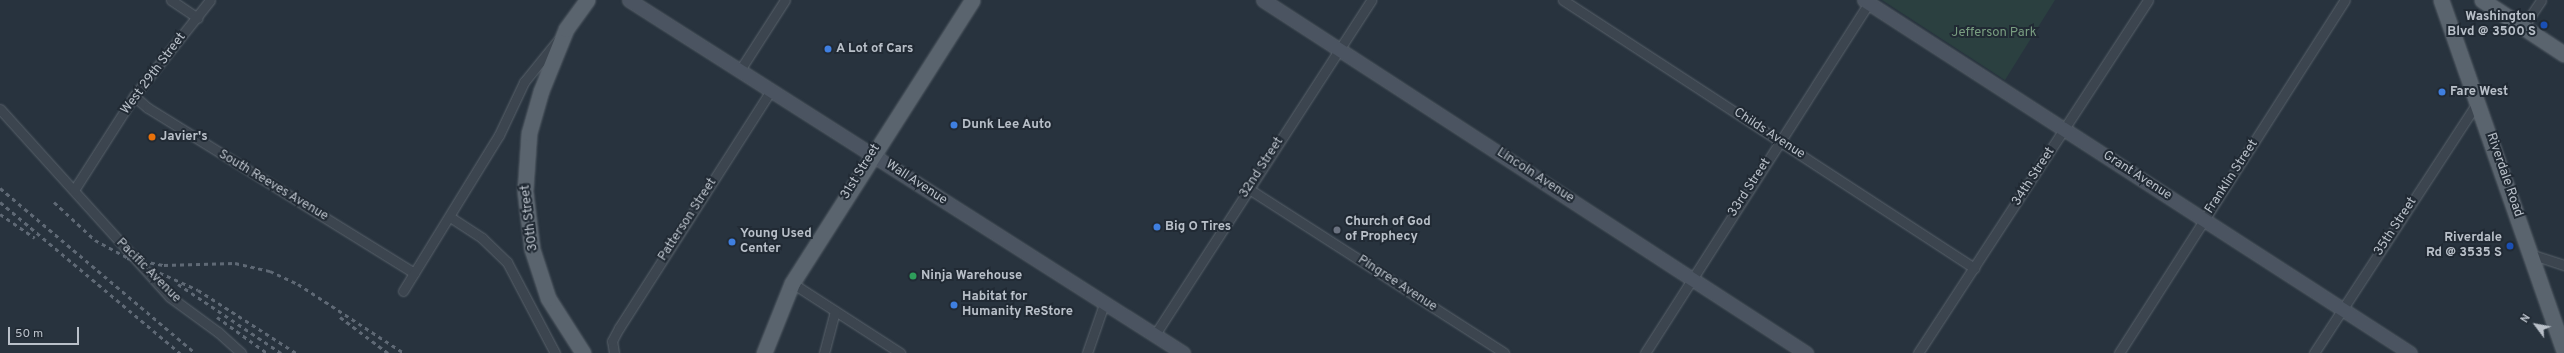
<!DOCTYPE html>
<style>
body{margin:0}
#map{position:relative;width:2564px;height:353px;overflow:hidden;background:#28333e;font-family:Overpass,sans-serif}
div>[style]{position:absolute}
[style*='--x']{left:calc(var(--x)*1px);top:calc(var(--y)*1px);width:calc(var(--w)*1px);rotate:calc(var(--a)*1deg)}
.green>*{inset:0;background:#2b4040}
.roads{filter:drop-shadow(0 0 1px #5a636c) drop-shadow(0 0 1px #5a636c)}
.street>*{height:9px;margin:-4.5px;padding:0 4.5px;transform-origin:4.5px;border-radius:4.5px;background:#3c454f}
.secondary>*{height:13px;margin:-6.5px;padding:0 6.5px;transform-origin:6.5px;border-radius:6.5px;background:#4b5461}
.primary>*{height:15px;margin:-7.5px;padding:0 7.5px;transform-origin:7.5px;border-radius:7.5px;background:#5a646e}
.rail>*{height:3px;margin-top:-1.5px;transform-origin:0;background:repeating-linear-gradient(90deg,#5f6975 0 4px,transparent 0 8px)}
.dots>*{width:11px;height:11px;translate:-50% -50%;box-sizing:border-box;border:2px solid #212a34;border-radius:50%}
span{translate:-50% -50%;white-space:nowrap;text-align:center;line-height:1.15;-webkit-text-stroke:4px #212a34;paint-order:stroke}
.poi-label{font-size:13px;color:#b9c0c9;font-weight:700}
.right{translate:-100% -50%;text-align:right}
.left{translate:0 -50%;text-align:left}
.park-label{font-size:13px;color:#799d80}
.street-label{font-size:13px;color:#b9c0c9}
.north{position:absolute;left:2516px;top:305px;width:40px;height:40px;-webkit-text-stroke:3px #212a34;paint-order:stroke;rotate:302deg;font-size:11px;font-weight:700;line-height:16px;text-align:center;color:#b9c0c9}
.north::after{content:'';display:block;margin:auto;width:14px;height:18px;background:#b9c0c9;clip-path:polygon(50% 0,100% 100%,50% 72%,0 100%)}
.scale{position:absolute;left:8px;top:327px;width:71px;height:18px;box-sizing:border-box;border:2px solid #b9c0c9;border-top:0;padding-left:5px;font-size:12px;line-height:14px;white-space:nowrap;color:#b9c0c9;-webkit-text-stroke:3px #212a34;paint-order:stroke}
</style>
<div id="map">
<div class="green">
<div style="clip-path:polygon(1882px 0,2055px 0,2005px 80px)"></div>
</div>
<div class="roads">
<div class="street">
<div style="--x:171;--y:0;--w:32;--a:34"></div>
<div style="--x:1563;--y:0;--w:491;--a:33.1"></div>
<div style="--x:2523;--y:27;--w:32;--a:-56"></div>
<div style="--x:740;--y:70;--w:83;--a:-57.3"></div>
<div style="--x:134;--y:96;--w:18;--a:41"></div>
<div style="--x:148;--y:108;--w:313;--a:31.8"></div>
<div style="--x:0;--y:109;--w:253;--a:47.9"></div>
<div style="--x:170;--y:297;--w:59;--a:36.1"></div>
<div style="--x:218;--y:332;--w:31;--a:42"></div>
<div style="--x:1249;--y:189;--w:303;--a:32.7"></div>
<div style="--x:74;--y:190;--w:112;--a:-57.4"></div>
<div style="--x:134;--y:96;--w:122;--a:-51.6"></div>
<div style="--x:450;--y:217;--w:38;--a:33"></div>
<div style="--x:482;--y:238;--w:35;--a:44"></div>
<div style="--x:507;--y:262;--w:103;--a:62.2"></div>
<div style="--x:2530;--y:254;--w:36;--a:18"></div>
<div style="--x:792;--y:283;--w:129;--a:32.9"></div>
<div style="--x:403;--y:291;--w:183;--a:-58.4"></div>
<div style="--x:499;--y:135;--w:59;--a:-64.7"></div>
<div style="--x:524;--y:82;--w:54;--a:-51"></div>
<div style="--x:1154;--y:336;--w:400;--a:-57.1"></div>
<div style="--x:614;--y:353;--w:12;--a:-99"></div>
<div style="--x:612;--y:341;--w:15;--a:-62"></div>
<div style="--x:619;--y:328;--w:282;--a:-57.4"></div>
<div style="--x:824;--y:353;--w:43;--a:-75.3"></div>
<div style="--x:1087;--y:353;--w:52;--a:-70.9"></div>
<div style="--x:1645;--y:353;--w:416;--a:-57.4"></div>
<div style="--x:1918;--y:353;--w:421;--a:-56.9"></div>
<div style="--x:2119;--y:353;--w:419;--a:-57.4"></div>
<div style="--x:2314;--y:353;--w:301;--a:-56.9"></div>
</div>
<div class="secondary">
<div style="--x:629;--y:0;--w:657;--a:32.5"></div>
<div style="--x:1263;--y:0;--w:648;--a:33.03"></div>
<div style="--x:1864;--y:0;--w:650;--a:32.88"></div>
</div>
<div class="primary">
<div style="--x:2441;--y:0;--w:372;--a:70.7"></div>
<div style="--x:2482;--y:0;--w:98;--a:33.4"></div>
<div style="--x:583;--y:353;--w:65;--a:-122.5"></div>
<div style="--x:548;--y:298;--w:52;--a:-108.1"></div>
<div style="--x:532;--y:249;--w:58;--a:-96.9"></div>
<div style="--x:525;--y:191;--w:58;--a:-86.1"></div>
<div style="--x:529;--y:133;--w:44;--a:-74.1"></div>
<div style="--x:541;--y:91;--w:67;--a:-68"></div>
<div style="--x:566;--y:29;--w:36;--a:-54"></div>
<div style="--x:764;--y:353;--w:75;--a:-68.2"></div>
<div style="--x:792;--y:283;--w:335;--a:-57.5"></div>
</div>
</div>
<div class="rail">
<div style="--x:0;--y:188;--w:255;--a:40.2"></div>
<div style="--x:0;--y:202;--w:235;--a:40"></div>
<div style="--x:54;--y:202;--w:56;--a:42.8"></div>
<div style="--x:95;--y:240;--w:42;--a:28.4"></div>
<div style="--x:0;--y:214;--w:42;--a:34.4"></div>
<div style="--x:127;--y:258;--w:38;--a:11"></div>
<div style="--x:164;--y:265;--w:71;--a:-1.6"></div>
<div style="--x:235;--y:263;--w:36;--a:13"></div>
<div style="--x:270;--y:271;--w:31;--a:25"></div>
<div style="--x:298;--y:284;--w:126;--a:33.1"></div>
<div style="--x:145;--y:266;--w:58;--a:24.4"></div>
<div style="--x:198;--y:290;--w:117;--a:32.7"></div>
<div style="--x:178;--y:284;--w:124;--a:33.8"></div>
<div style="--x:217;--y:317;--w:62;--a:35.8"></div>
<div style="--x:340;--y:317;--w:60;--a:36.9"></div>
</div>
<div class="dots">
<div style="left:2544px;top:25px;background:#1a4fb4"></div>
<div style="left:828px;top:49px;background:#3f7fe0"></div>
<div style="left:2442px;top:92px;background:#3f7fe0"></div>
<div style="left:954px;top:125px;background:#3f7fe0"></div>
<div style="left:152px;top:137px;background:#e8710a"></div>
<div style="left:1157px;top:227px;background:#3f7fe0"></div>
<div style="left:1337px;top:230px;background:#6b7280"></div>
<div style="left:732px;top:242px;background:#3f7fe0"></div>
<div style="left:2510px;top:246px;background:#1a4fb4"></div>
<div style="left:913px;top:276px;background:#2e9e5b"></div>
<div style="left:954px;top:305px;background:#3f7fe0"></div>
</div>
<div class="poi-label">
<span class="right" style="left:2536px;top:25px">Washington<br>Blvd @ 3500 S</span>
<span class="left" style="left:836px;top:49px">A Lot of Cars</span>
<span class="left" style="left:2450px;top:92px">Fare West</span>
<span class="left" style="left:962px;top:125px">Dunk Lee Auto</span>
<span class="left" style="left:160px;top:137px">Javier's</span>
<span class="left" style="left:1345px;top:230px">Church of God<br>of Prophecy</span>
<span class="left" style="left:1165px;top:227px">Big O Tires</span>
<span class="left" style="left:740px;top:242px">Young Used<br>Center</span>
<span class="right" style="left:2502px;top:246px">Riverdale<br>Rd @ 3535 S</span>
<span class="left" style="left:921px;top:276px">Ninja Warehouse</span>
<span class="left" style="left:962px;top:305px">Habitat for<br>Humanity ReStore</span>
</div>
<div class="park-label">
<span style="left:1994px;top:33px">Jefferson Park</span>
</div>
<div class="street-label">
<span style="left:154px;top:74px;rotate:-53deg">West 29th Street</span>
<span style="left:1769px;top:134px;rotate:33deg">Childs Avenue</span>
<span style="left:1262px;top:168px;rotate:-57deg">32nd Street</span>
<span style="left:861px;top:172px;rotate:-58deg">31st Street</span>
<span style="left:2504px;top:175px;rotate:71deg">Riverdale Road</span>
<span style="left:1535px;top:176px;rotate:33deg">Lincoln Avenue</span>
<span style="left:2137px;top:176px;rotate:33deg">Grant Avenue</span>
<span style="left:2034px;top:177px;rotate:-57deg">34th Street</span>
<span style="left:2232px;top:177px;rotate:-57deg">Franklin Street</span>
<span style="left:916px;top:183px;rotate:33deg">Wall Avenue</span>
<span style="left:273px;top:186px;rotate:31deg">South Reeves Avenue</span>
<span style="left:1750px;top:188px;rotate:-57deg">33rd Street</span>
<span style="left:530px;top:218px;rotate:-97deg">30th Street</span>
<span style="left:688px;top:220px;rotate:-57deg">Patterson Street</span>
<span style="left:2396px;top:227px;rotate:-57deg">35th Street</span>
<span style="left:148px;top:271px;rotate:45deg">Pacific Avenue</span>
<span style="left:1397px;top:284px;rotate:33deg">Pingree Avenue</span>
</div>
<div class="north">N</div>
<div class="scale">50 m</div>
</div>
